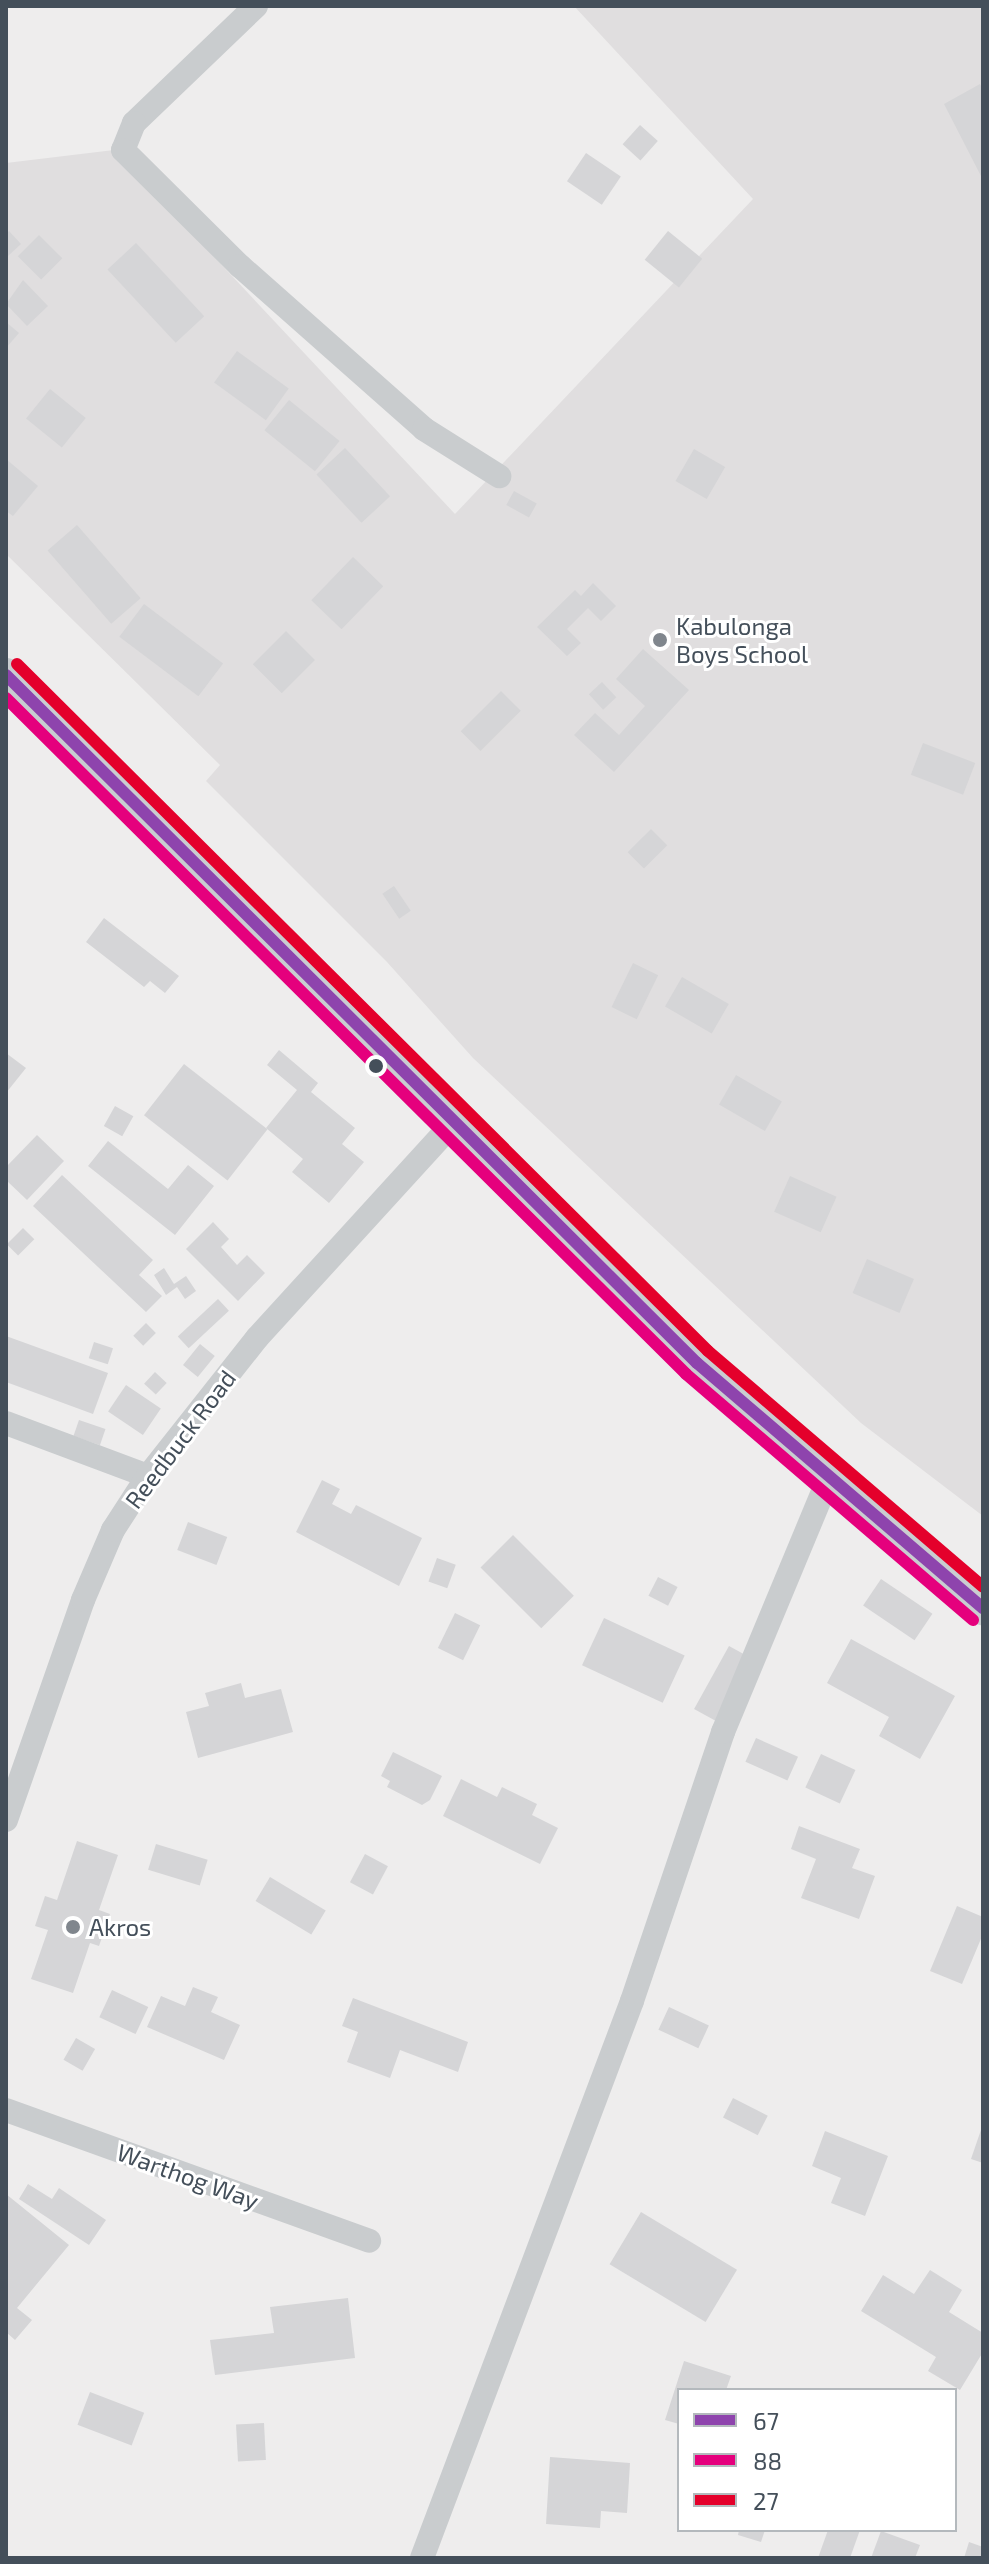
<!DOCTYPE html>
<style>
body{margin:0}
#map{position:relative;width:989px;height:2564px;overflow:hidden;background:#eeeded;font-family:"Exo 2",sans-serif}
div>[style]{position:absolute}
[style*='--x']{left:calc(var(--x)*1px);top:calc(var(--y)*1px);width:calc(var(--w)*1px);rotate:calc(var(--a)*1deg)}
.education>*{inset:0;background:#e0dedf}
.building>*{inset:0;background:#d5d5d7;transform-origin:0 0}
.minor>*{height:24px;margin:-12px;padding:0 12px;transform-origin:12px;border-radius:12px;background:#c9ccce}
.secondary>*{height:34px;margin:-17px;padding:0 17px;transform-origin:17px;border-radius:17px;background:#c9cdd0}
.bus-1>*{height:12px;margin:-6px;padding:0 6px;transform-origin:6px;border-radius:6px;background:#8e44ad}
.bus-2>*{height:12px;margin:-6px;padding:0 6px;transform-origin:6px;border-radius:6px;background:#e5007d}
.bus-3>*{height:12px;margin:-6px;padding:0 6px;transform-origin:6px;border-radius:6px;background:#e4002b}
.dots>*{width:22px;height:22px;translate:-50% -50%;box-sizing:border-box;border:4px solid #fff;border-radius:50%}
span{translate:-50% -50%;white-space:nowrap;text-align:center;line-height:1.15;-webkit-text-stroke:6px #fff;paint-order:stroke}
.poi-label{font-size:24px;color:#444f5a}
.left{translate:0 -50%;text-align:left}
.street-label{font-size:24px;color:#444f5a}
.frame{position:absolute;inset:0;border:8px solid #444f5a;pointer-events:none}
.legend{position:absolute;left:677px;top:2388px;width:280px;height:144px;box-sizing:border-box;background:#fff;border:2px solid #b4b9bd;margin:0;padding:10px 14px;list-style:none;font-size:24px;color:#444f5a}
.legend li{display:flex;align-items:center;gap:16px;height:40px}
.legend b{width:40px;border:2px solid #b4b9bd}
</style>
<div id="map">
<div class="education">
<div style="clip-path:polygon(574px 6px,983px 6px,983px 1516px,861px 1423px,473px 1058px,387px 962px,206px 781px,220px 765px,6px 554px,6px 163px,114px 150px,455px 514px,753px 199px)"></div>
</div>
<div class="building">
<div style="clip-path:polygon(980px 84px,983px 90px,983px 180px,944px 104px)"></div>
<div style="left:640px;top:125px;width:24px;height:26px;rotate:42deg"></div>
<div style="left:586px;top:153px;width:42px;height:34px;rotate:34deg"></div>
<div style="clip-path:polygon(9px 231px,21px 244px,8px 256px,6px 234px)"></div>
<div style="left:668px;top:231px;width:44px;height:37px;rotate:39deg"></div>
<div style="left:39px;top:235px;width:33px;height:30px;rotate:45deg"></div>
<div style="left:136px;top:243px;width:100px;height:39px;rotate:47deg"></div>
<div style="clip-path:polygon(23px 280px,48px 306px,27px 326px,6px 304px)"></div>
<div style="clip-path:polygon(6px 322px,19px 333px,6px 348px)"></div>
<div style="left:237px;top:351px;width:64px;height:39px;rotate:36deg"></div>
<div style="left:50px;top:389px;width:46px;height:38px;rotate:39deg"></div>
<div style="left:289px;top:400px;width:65px;height:39px;rotate:39deg"></div>
<div style="left:345px;top:448px;width:66px;height:39px;rotate:47deg"></div>
<div style="left:694px;top:449px;width:36px;height:37px;rotate:30deg"></div>
<div style="clip-path:polygon(6px 459px,38px 486px,13px 516px,6px 511px)"></div>
<div style="left:514px;top:491px;width:26px;height:16px;rotate:29deg"></div>
<div style="left:77px;top:525px;width:97px;height:39px;rotate:49deg"></div>
<div style="left:353px;top:557px;width:42px;height:60px;rotate:44deg"></div>
<div style="clip-path:polygon(593px 583px,616px 606px,601px 621px,588px 608px,567px 629px,581px 643px,567px 656px,537px 627px,575px 590px,581px 596px)"></div>
<div style="left:144px;top:604px;width:99px;height:41px;rotate:37deg"></div>
<div style="left:286px;top:631px;width:41px;height:47px;rotate:45deg"></div>
<div style="clip-path:polygon(643px 649px,689px 690px,614px 772px,574px 735px,595px 713px,619px 735px,645px 706px,616px 679px)"></div>
<div style="left:602px;top:682px;width:21px;height:18px;rotate:47deg"></div>
<div style="left:501px;top:691px;width:28px;height:57px;rotate:45deg"></div>
<div style="left:923px;top:743px;width:56px;height:34px;rotate:21deg"></div>
<div style="left:651px;top:829px;width:23px;height:33px;rotate:45deg"></div>
<div style="left:394px;top:886px;width:30px;height:14px;rotate:56deg"></div>
<div style="clip-path:polygon(104px 918px,179px 976px,165px 993px,150px 981px,144px 987px,86px 942px)"></div>
<div style="left:633px;top:963px;width:28px;height:49px;rotate:26deg"></div>
<div style="left:682px;top:977px;width:54px;height:34px;rotate:30deg"></div>
<div style="clip-path:polygon(279px 1050px,318px 1083px,311px 1092px,355px 1128px,342px 1144px,364px 1162px,329px 1203px,292px 1172px,303px 1159px,266px 1128px,297px 1090px,267px 1065px)"></div>
<div style="clip-path:polygon(6px 1053px,26px 1068px,6px 1093px)"></div>
<div style="left:184px;top:1064px;width:106px;height:65px;rotate:38deg"></div>
<div style="left:736px;top:1075px;width:53px;height:34px;rotate:30deg"></div>
<div style="left:115px;top:1106px;width:21px;height:23px;rotate:29deg"></div>
<div style="clip-path:polygon(37px 1135px,64px 1161px,27px 1200px,6px 1180px,6px 1167px)"></div>
<div style="clip-path:polygon(108px 1141px,168px 1189px,188px 1165px,214px 1186px,175px 1235px,88px 1166px)"></div>
<div style="clip-path:polygon(62px 1175px,153px 1260px,139px 1275px,162px 1296px,146px 1312px,33px 1206px)"></div>
<div style="left:790px;top:1176px;width:51px;height:39px;rotate:24deg"></div>
<div style="clip-path:polygon(213px 1222px,229px 1239px,221px 1247px,237px 1265px,247px 1255px,265px 1273px,238px 1301px,186px 1249px)"></div>
<div style="left:23px;top:1228px;width:16px;height:23px;rotate:45deg"></div>
<div style="left:867px;top:1259px;width:51px;height:37px;rotate:23deg"></div>
<div style="clip-path:polygon(164px 1268px,174px 1284px,186px 1276px,196px 1291px,185px 1299px,177px 1287px,166px 1295px,154px 1275px)"></div>
<div style="left:218px;top:1299px;width:16px;height:55px;rotate:47deg"></div>
<div style="left:146px;top:1323px;width:14px;height:18px;rotate:45deg"></div>
<div style="clip-path:polygon(6px 1336px,108px 1373px,93px 1414px,6px 1382px)"></div>
<div style="left:94px;top:1342px;width:20px;height:17px;rotate:18deg"></div>
<div style="left:200px;top:1344px;width:19px;height:27px;rotate:39deg"></div>
<div style="left:155px;top:1372px;width:16px;height:16px;rotate:43deg"></div>
<div style="left:126px;top:1385px;width:42px;height:32px;rotate:34deg"></div>
<div style="left:79px;top:1420px;width:28px;height:17px;rotate:19deg"></div>
<div style="clip-path:polygon(322px 1480px,340px 1489px,332px 1504px,351px 1514px,356px 1505px,422px 1538px,399px 1586px,296px 1532px)"></div>
<div style="left:188px;top:1522px;width:42px;height:30px;rotate:21deg"></div>
<div style="left:513px;top:1535px;width:86px;height:46px;rotate:45deg"></div>
<div style="left:437px;top:1558px;width:20px;height:25px;rotate:20deg"></div>
<div style="left:658px;top:1577px;width:22px;height:21px;rotate:27deg"></div>
<div style="left:881px;top:1579px;width:62px;height:32px;rotate:34deg"></div>
<div style="left:455px;top:1613px;width:28px;height:39px;rotate:26deg"></div>
<div style="left:604px;top:1618px;width:89px;height:52px;rotate:25deg"></div>
<div style="clip-path:polygon(851px 1639px,955px 1696px,920px 1759px,879px 1736px,889px 1717px,827px 1683px)"></div>
<div style="left:729px;top:1646px;width:25px;height:72px;rotate:29deg"></div>
<div style="clip-path:polygon(241px 1683px,245px 1698px,281px 1689px,293px 1732px,198px 1758px,186px 1712px,209px 1706px,205px 1693px)"></div>
<div style="left:756px;top:1738px;width:46px;height:26px;rotate:24deg"></div>
<div style="clip-path:polygon(393px 1752px,442px 1776px,430px 1800px,422px 1805px,387px 1787px,390px 1781px,381px 1776px)"></div>
<div style="left:821px;top:1754px;width:38px;height:37px;rotate:25deg"></div>
<div style="clip-path:polygon(461px 1779px,497px 1797px,502px 1787px,537px 1804px,532px 1815px,558px 1828px,540px 1864px,443px 1816px)"></div>
<div style="clip-path:polygon(799px 1826px,860px 1849px,852px 1868px,875px 1876px,859px 1919px,801px 1898px,816px 1859px,791px 1849px)"></div>
<div style="clip-path:polygon(77px 1841px,118px 1855px,99px 1910px,110px 1914px,99px 1946px,90px 1943px,73px 1993px,31px 1979px,48px 1930px,35px 1926px,45px 1896px,57px 1900px)"></div>
<div style="left:156px;top:1844px;width:54px;height:27px;rotate:17deg"></div>
<div style="left:365px;top:1854px;width:26px;height:32px;rotate:28deg"></div>
<div style="left:270px;top:1877px;width:65px;height:28px;rotate:31deg"></div>
<div style="clip-path:polygon(957px 1906px,983px 1917px,983px 1934px,962px 1984px,930px 1971px)"></div>
<div style="clip-path:polygon(193px 1987px,218px 1997px,211px 2012px,240px 2025px,224px 2060px,147px 2027px,161px 1996px,185px 2006px)"></div>
<div style="left:112px;top:1990px;width:40px;height:30px;rotate:25deg"></div>
<div style="clip-path:polygon(353px 1998px,468px 2042px,458px 2072px,400px 2050px,390px 2078px,347px 2062px,358px 2032px,342px 2026px)"></div>
<div style="left:669px;top:2007px;width:44px;height:25px;rotate:25deg"></div>
<div style="left:76px;top:2038px;width:22px;height:25px;rotate:30deg"></div>
<div style="left:733px;top:2098px;width:39px;height:22px;rotate:27deg"></div>
<div style="clip-path:polygon(983px 2124px,983px 2163px,971px 2159px)"></div>
<div style="clip-path:polygon(825px 2131px,888px 2156px,865px 2216px,831px 2203px,841px 2178px,812px 2166px)"></div>
<div style="clip-path:polygon(28px 2184px,52px 2199px,59px 2188px,106px 2220px,89px 2245px,19px 2199px)"></div>
<div style="clip-path:polygon(6px 2194px,69px 2245px,17px 2308px,32px 2320px,15px 2340px,6px 2332px)"></div>
<div style="left:641px;top:2212px;width:112px;height:61px;rotate:31deg"></div>
<div style="clip-path:polygon(930px 2270px,962px 2290px,949px 2312px,983px 2333px,983px 2352px,960px 2390px,928px 2371px,936px 2357px,861px 2311px,883px 2275px,914px 2294px)"></div>
<div style="clip-path:polygon(348px 2298px,355px 2358px,215px 2375px,210px 2340px,274px 2333px,270px 2307px)"></div>
<div style="clip-path:polygon(684px 2361px,731px 2376px,726px 2390px,679px 2390px,679px 2424px,665px 2420px)"></div>
<div style="left:90px;top:2392px;width:58px;height:35px;rotate:21deg"></div>
<div style="left:264px;top:2423px;width:37px;height:28px;rotate:87deg"></div>
<div style="clip-path:polygon(550px 2457px,630px 2463px,627px 2513px,601px 2511px,600px 2528px,546px 2524px)"></div>
<div style="clip-path:polygon(739px 2530px,765px 2530px,761px 2542px,738px 2535px)"></div>
<div style="clip-path:polygon(828px 2530px,860px 2530px,850px 2558px,818px 2558px)"></div>
<div style="clip-path:polygon(881px 2531px,920px 2545px,915px 2558px,871px 2558px)"></div>
<div style="clip-path:polygon(969px 2542px,983px 2547px,983px 2558px,964px 2558px)"></div>
</div>
<div class="minor">
<div style="--x:256;--y:6;--w:169;--a:136.2"></div>
<div style="--x:134;--y:123;--w:29;--a:112"></div>
<div style="--x:123;--y:150;--w:165;--a:44.8"></div>
<div style="--x:240;--y:266;--w:246;--a:41.5"></div>
<div style="--x:424;--y:429;--w:89;--a:32.1"></div>
<div style="--x:6;--y:1423;--w:152;--a:20.5"></div>
<div style="--x:6;--y:1820;--w:233;--a:-70.7"></div>
<div style="--x:83;--y:1600;--w:76;--a:-66.8"></div>
<div style="--x:113;--y:1530;--w:64;--a:-57.1"></div>
<div style="--x:148;--y:1476;--w:176;--a:-51.7"></div>
<div style="--x:257;--y:1338;--w:295;--a:-47.6"></div>
<div style="--x:6;--y:2110;--w:386;--a:19.8"></div>
<div style="--x:422;--y:2558;--w:595;--a:-69.34"></div>
<div style="--x:632;--y:2001;--w:284;--a:-71.3"></div>
<div style="--x:723;--y:1732;--w:273;--a:-67.4"></div>
</div>
<div class="secondary">
<div style="--x:6;--y:675;--w:975;--a:44.88"></div>
<div style="--x:697;--y:1363;--w:377;--a:40.6"></div>
</div>
<div class="bus-1">
<div style="--x:6;--y:675;--w:975;--a:44.88"></div>
<div style="--x:697;--y:1363;--w:377;--a:40.6"></div>
</div>
<div class="bus-2">
<div style="--x:6;--y:698;--w:959;--a:44.83"></div>
<div style="--x:686;--y:1374;--w:378;--a:40.6"></div>
</div>
<div class="bus-3">
<div style="--x:17;--y:664;--w:974;--a:44.83"></div>
<div style="--x:708;--y:1351;--w:362;--a:40.6"></div>
</div>
<div class="dots">
<div style="left:660px;top:640px;background:#80868d"></div>
<div style="left:376px;top:1066px;background:#444f5a"></div>
<div style="left:73px;top:1927px;background:#80868d"></div>
</div>
<div class="poi-label">
<span class="left" style="left:676px;top:640px">Kabulonga<br>Boys School</span>
<span class="left" style="left:89px;top:1927px">Akros</span>
</div>
<div class="street-label">
<span style="left:180px;top:1439px;rotate:-53deg">Reedbuck Road</span>
<span style="left:188px;top:2176px;rotate:20deg">Warthog Way</span>
</div>
<div class="frame"></div>
<ul class="legend">
<li><b style="height:10px;background:#8e44ad"></b>67</li>
<li><b style="height:10px;background:#e5007d"></b>88</li>
<li><b style="height:10px;background:#e4002b"></b>27</li>
</ul>
</div>
